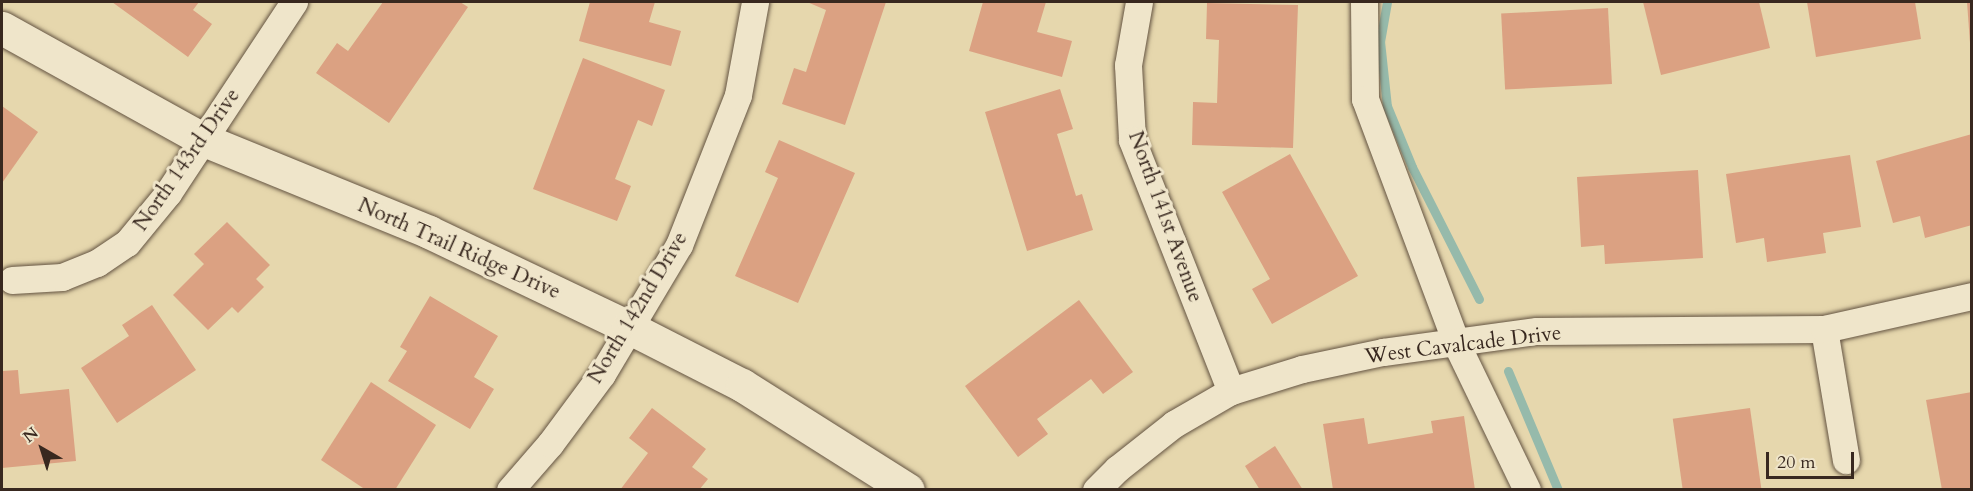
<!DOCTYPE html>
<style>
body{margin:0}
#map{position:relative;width:1973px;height:491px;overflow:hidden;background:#e6d7ad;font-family:Cardo,serif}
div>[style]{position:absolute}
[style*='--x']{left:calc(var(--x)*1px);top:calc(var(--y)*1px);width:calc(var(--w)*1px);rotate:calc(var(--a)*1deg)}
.stream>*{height:9px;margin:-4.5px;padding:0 4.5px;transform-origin:4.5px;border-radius:4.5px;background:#96baab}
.building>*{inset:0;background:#dba182;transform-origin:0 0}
.roads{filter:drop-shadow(0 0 2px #645442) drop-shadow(0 0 2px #645442)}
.street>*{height:27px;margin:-13.5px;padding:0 13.5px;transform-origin:13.5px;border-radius:13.5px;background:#efe5ca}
.secondary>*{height:33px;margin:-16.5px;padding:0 16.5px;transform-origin:16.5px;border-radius:16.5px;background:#efe5ca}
span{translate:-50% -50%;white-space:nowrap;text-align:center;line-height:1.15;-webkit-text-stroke:6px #efe5ca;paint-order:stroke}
.street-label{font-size:21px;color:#38281f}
.frame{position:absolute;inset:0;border:3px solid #38281f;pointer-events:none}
.north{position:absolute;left:12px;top:419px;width:60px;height:60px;-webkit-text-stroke:4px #efe5ca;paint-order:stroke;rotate:321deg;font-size:16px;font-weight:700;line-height:24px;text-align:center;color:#38281f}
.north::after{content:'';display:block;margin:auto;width:21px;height:27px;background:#38281f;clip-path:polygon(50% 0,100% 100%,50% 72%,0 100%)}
.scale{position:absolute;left:1766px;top:452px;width:88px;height:27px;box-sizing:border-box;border:3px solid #38281f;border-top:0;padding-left:8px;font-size:18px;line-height:21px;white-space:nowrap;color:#38281f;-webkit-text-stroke:4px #efe5ca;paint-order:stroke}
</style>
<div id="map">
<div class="stream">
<div style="--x:1387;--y:2;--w:40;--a:100"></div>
<div style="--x:1380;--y:41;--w:65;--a:83.9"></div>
<div style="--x:1387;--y:106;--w:66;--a:67.7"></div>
<div style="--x:1412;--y:167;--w:148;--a:63.1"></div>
<div style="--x:1508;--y:371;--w:129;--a:67.2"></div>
</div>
<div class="building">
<div style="clip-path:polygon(112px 2px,199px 2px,193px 10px,212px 24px,188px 57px)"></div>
<div style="clip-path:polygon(383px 2px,460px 2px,468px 7px,389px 123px,316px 73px,337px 43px,348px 51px)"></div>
<div style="clip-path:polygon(590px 2px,655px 2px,649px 22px,681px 31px,671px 66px,579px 41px)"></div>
<div style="clip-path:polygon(807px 2px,886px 2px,845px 125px,782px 104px,794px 68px,806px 72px,826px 10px)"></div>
<div style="clip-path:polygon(983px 2px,1046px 2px,1037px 32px,1072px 41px,1062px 77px,969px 51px)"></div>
<div style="clip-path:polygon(1643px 2px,1759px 2px,1770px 48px,1661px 75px)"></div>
<div style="clip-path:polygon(1807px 2px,1915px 2px,1921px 39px,1816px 57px)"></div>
<div style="clip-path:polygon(1967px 2px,1972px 2px,1972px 43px,1970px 43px)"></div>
<div style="clip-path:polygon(1207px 3px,1298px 5px,1293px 148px,1192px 145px,1193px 102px,1217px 103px,1219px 40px,1206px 39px)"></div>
<div style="left:1608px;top:8px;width:76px;height:107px;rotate:87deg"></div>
<div style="clip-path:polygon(583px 58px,665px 90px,652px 126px,638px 120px,615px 179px,631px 186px,617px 221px,533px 189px)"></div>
<div style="clip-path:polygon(1060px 89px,1073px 129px,1057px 134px,1076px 196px,1082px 194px,1093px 230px,1027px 251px,985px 112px)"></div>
<div style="clip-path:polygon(2px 106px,38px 132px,2px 183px)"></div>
<div style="clip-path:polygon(1972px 134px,1972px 225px,1925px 238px,1920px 216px,1893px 223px,1876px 161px)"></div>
<div style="clip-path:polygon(779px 140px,855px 173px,798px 303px,735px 276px,778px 178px,765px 172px)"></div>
<div style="clip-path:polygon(1290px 154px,1358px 276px,1272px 324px,1252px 289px,1270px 279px,1222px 192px)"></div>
<div style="clip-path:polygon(1850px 155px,1861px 227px,1823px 233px,1826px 253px,1767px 262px,1764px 238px,1736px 243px,1726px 174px)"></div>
<div style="clip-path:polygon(1698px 170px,1703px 258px,1605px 264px,1604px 245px,1581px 247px,1577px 177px)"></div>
<div style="clip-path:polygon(227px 222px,270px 265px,256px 279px,264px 287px,238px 313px,232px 307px,208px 330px,173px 295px,204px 264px,194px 254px)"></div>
<div style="clip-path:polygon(430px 296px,498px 336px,474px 377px,494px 389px,470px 429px,388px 381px,407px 351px,400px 347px)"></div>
<div style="clip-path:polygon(1079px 300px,1133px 372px,1103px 394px,1091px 379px,1037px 419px,1048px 434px,1018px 457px,965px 386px)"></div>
<div style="clip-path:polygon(152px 305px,196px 370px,117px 423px,81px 368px,129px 336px,122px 325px)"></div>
<div style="clip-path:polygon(18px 370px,20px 394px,69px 389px,76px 461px,2px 468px,2px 371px)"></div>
<div style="clip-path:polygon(371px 382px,436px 425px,395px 490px,366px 490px,321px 460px)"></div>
<div style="clip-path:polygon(1972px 392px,1972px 490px,1942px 490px,1926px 400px)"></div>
<div style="clip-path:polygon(652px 408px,706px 449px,692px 467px,708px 479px,699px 490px,620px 490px,648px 453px,629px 438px)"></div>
<div style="left:1750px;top:408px;width:83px;height:78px;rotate:82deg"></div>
<div style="clip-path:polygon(1464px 416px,1475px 490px,1333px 490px,1323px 424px,1364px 418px,1368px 444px,1433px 433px,1431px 421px)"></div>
<div style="clip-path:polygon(1275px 446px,1303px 490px,1260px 490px,1245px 466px)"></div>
</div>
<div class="roads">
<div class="street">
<div style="--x:1139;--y:2;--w:64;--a:99.9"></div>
<div style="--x:1128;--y:65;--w:75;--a:86.9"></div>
<div style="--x:1132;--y:140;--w:270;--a:68.5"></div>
<div style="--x:1364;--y:2;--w:97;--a:89.4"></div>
<div style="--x:1365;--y:99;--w:260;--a:69.5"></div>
<div style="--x:1456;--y:343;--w:163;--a:64.2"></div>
<div style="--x:12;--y:280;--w:50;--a:-3.4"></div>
<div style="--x:62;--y:277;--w:38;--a:-22"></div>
<div style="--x:97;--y:263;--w:36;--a:-34"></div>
<div style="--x:127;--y:243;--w:65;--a:-50.6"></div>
<div style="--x:168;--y:193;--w:229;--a:-56.6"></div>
<div style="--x:1824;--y:329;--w:133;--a:80.5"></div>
<div style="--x:510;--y:490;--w:61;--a:-49"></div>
<div style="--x:550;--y:444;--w:87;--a:-53.4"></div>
<div style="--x:602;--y:374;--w:150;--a:-59.2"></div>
<div style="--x:679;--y:245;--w:161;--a:-68.5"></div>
<div style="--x:738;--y:95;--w:95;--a:-79.6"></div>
<div style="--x:1096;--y:490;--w:30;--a:-45"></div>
<div style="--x:1117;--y:469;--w:73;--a:-38.3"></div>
<div style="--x:1174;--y:424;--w:66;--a:-30.1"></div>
<div style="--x:1231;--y:391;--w:74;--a:-17.2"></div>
<div style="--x:1302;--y:369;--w:83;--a:-11.9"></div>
<div style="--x:1383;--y:352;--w:155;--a:-7.8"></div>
<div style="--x:1537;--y:331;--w:287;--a:-0.4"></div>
<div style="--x:1824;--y:329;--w:152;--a:-12.6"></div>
</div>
<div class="secondary">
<div style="--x:2;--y:28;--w:231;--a:29"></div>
<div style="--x:204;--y:140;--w:243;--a:22.2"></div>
<div style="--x:429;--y:232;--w:221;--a:25.5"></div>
<div style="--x:628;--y:327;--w:128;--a:27"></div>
<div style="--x:742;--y:385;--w:196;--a:32.3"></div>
</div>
</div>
<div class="street-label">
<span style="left:187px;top:160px;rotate:-55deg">North 143rd Drive</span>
<span style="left:1165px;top:217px;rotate:70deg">North 141st Avenue</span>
<span style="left:459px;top:249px;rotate:24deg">North Trail Ridge Drive</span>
<span style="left:638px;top:308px;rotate:-59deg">North 142nd Drive</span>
<span style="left:1463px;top:345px;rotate:-7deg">West Cavalcade Drive</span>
</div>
<div class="frame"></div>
<div class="north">N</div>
<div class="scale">20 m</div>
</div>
